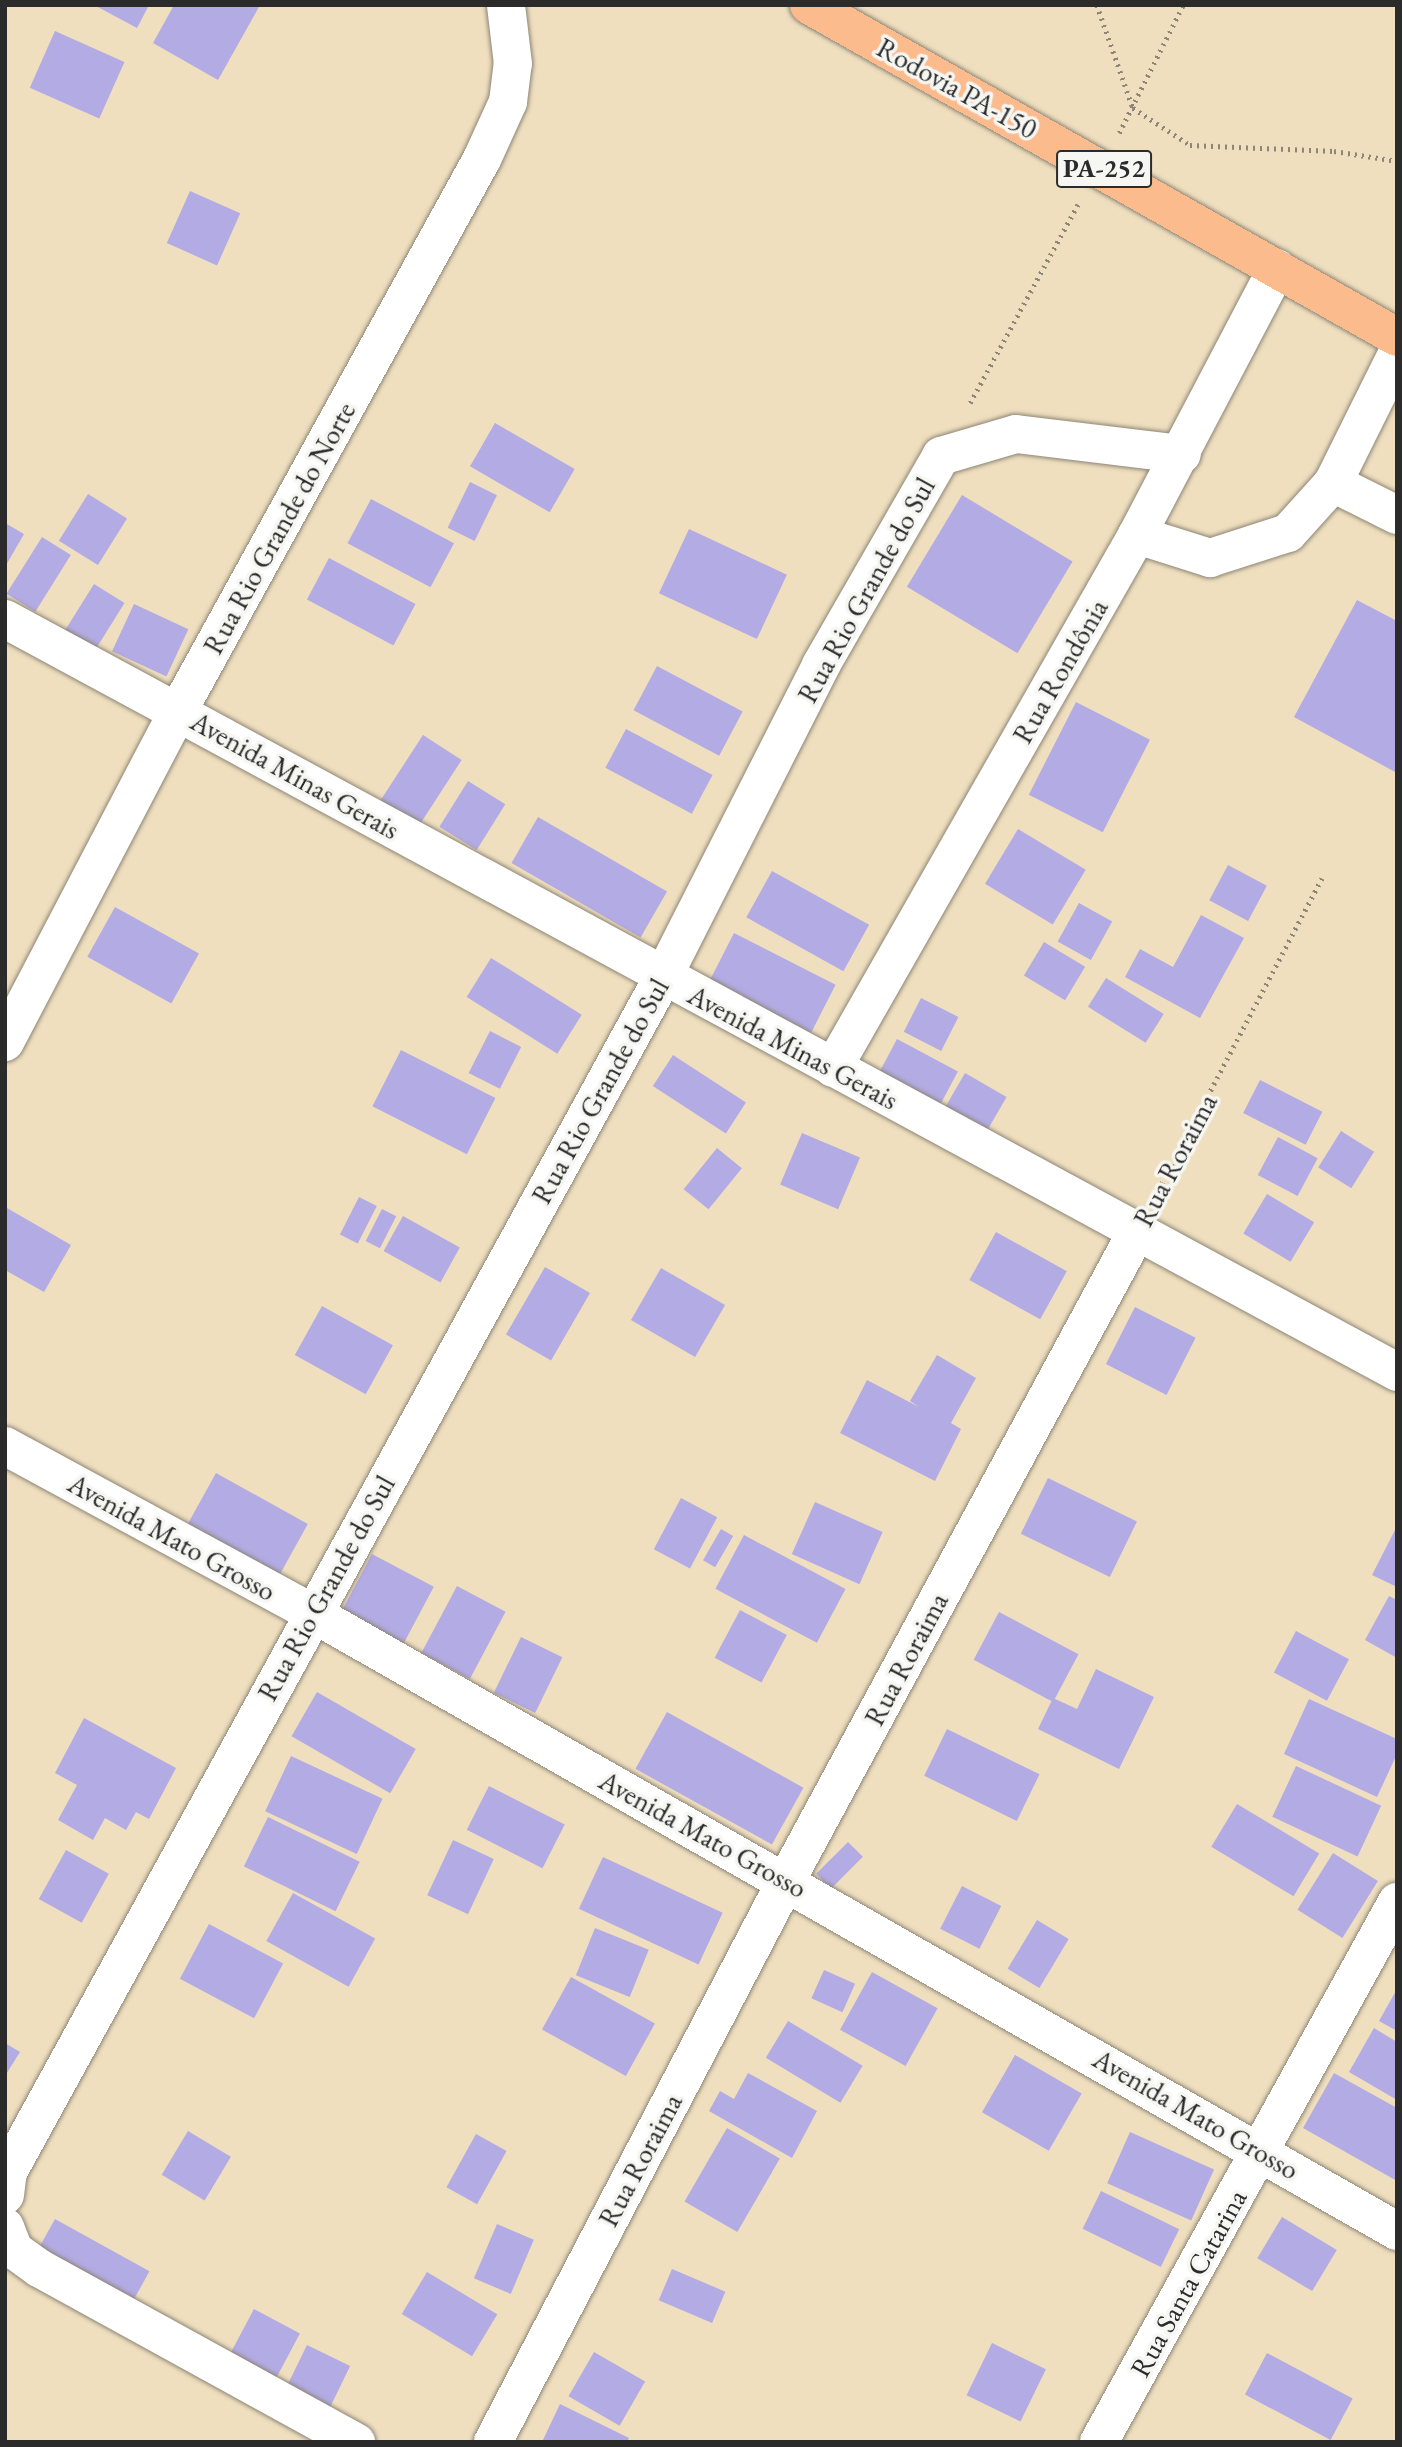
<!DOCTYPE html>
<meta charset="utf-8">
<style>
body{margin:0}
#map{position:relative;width:1402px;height:2447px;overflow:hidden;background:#efdfbf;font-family:"EB Garamond",serif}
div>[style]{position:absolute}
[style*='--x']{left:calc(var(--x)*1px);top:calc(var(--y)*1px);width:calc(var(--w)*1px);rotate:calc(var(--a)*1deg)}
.building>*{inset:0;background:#b3abe4;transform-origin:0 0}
.path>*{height:4.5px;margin-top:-2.25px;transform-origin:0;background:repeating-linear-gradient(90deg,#8d8575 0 2px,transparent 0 7px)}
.roads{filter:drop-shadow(0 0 2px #8d8575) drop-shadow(0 0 2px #8d8575)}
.minor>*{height:38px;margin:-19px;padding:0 19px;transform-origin:19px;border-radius:19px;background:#fff}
.trunk>*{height:38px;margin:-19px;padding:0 19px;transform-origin:19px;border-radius:19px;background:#fbbb8d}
span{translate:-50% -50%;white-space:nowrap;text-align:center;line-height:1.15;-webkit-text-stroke:7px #f6f6f2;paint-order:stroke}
.shield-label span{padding:2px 5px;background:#f6f6f2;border:2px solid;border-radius:5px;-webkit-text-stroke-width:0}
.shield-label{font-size:26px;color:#2b2b2b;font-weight:700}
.street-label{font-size:28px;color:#2b2b2b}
.frame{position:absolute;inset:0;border:7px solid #2b2b2b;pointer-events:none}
</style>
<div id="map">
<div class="building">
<div style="clip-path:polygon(94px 5px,149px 5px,137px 28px)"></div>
<div style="clip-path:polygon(174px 5px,260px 5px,218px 80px,153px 43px)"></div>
<div style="left:55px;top:31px;width:76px;height:62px;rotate:24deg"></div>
<div style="left:190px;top:191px;width:55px;height:57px;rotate:24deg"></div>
<div style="left:495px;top:423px;width:92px;height:50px;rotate:30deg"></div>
<div style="left:470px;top:482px;width:30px;height:51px;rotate:26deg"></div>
<div style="left:88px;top:494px;width:46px;height:55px;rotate:32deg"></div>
<div style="left:962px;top:495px;width:129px;height:107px;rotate:31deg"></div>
<div style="left:371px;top:499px;width:94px;height:50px;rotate:28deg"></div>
<div style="clip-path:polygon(5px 523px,24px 534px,5px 567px)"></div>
<div style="left:689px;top:529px;width:108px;height:71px;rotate:25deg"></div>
<div style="left:42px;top:537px;width:34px;height:67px;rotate:32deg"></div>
<div style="left:329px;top:558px;width:98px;height:47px;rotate:28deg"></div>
<div style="left:94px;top:584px;width:36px;height:61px;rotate:32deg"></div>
<div style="clip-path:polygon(1357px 600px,1397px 621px,1397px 773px,1294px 717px)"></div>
<div style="left:134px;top:604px;width:60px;height:52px;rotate:25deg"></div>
<div style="left:657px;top:666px;width:97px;height:50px;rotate:28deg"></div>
<div style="left:1076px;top:702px;width:83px;height:104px;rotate:27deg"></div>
<div style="left:626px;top:729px;width:98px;height:44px;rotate:28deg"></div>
<div style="left:423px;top:735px;width:46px;height:83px;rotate:33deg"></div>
<div style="left:468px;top:781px;width:44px;height:54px;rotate:32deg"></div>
<div style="left:538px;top:817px;width:149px;height:53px;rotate:30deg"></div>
<div style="left:1018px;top:829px;width:79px;height:64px;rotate:31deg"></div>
<div style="left:1228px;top:865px;width:44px;height:40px;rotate:28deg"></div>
<div style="left:772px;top:871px;width:111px;height:53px;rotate:29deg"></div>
<div style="left:1079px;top:903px;width:38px;height:44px;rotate:29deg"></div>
<div style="left:115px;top:907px;width:96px;height:57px;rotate:29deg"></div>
<div style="clip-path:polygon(1201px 915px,1244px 938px,1200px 1018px,1125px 977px,1140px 949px,1173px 967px)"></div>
<div style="left:734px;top:933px;width:114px;height:54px;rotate:27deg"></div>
<div style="left:1044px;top:942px;width:48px;height:39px;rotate:31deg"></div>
<div style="left:491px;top:958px;width:107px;height:46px;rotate:32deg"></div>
<div style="left:1106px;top:978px;width:68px;height:34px;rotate:32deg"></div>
<div style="left:921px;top:998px;width:42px;height:38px;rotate:27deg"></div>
<div style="left:490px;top:1031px;width:35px;height:47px;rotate:27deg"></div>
<div style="left:897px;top:1039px;width:69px;height:39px;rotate:28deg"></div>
<div style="left:401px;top:1050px;width:106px;height:63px;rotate:27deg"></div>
<div style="left:673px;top:1055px;width:87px;height:37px;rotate:33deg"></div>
<div style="left:965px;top:1073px;width:48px;height:48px;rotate:30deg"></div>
<div style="left:1260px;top:1080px;width:70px;height:37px;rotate:27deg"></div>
<div style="left:1341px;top:1131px;width:39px;height:43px;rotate:32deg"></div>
<div style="left:802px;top:1133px;width:63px;height:56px;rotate:23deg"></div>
<div style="left:1278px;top:1137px;width:45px;height:43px;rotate:28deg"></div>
<div style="left:717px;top:1148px;width:32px;height:53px;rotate:39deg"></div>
<div style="left:1267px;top:1194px;width:55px;height:46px;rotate:31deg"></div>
<div style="left:359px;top:1197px;width:20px;height:42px;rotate:27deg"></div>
<div style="clip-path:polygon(7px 1208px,71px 1245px,44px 1292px,5px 1270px)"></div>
<div style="left:382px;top:1209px;width:16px;height:36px;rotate:27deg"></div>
<div style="left:403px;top:1216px;width:65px;height:40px;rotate:29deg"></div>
<div style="left:996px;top:1232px;width:81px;height:55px;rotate:29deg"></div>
<div style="left:545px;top:1267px;width:52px;height:78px;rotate:30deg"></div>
<div style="left:661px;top:1268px;width:74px;height:60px;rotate:30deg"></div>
<div style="left:322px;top:1306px;width:81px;height:56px;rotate:29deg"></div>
<div style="left:1135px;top:1307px;width:68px;height:64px;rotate:27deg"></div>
<div style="clip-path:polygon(937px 1355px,976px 1378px,951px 1423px,961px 1429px,935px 1481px,840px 1433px,867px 1380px,919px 1407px,910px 1401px)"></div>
<div style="left:216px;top:1473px;width:105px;height:64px;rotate:29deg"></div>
<div style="left:1048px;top:1478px;width:99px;height:62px;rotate:26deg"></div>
<div style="left:681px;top:1498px;width:41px;height:58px;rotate:28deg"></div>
<div style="left:815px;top:1502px;width:74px;height:57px;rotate:24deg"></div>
<div style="clip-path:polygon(1397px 1526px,1397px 1587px,1372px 1575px)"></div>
<div style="left:721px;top:1529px;width:14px;height:36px;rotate:30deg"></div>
<div style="left:744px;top:1535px;width:115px;height:61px;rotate:28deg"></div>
<div style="left:372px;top:1554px;width:70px;height:64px;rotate:28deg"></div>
<div style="left:457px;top:1586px;width:55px;height:76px;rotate:28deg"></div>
<div style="clip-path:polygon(1389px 1596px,1397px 1600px,1397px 1658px,1365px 1640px)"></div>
<div style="left:740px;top:1610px;width:53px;height:54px;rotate:28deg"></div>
<div style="left:999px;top:1612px;width:90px;height:54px;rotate:28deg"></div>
<div style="left:1296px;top:1631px;width:60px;height:47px;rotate:28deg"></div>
<div style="left:521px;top:1637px;width:46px;height:62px;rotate:26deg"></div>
<div style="clip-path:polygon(1096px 1669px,1154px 1697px,1119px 1769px,1038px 1729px,1053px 1698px,1077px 1709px)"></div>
<div style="left:317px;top:1692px;width:114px;height:51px;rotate:30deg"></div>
<div style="clip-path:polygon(1309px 1699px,1397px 1739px,1397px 1754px,1377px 1797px,1284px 1754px)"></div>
<div style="left:667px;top:1712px;width:156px;height:65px;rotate:29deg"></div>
<div style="clip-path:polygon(84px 1718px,176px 1768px,149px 1819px,136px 1812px,126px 1830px,105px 1818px,93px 1840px,58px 1820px,77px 1785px,55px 1773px)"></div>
<div style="left:947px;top:1729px;width:103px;height:52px;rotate:26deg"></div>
<div style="left:291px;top:1756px;width:101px;height:61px;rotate:25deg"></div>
<div style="left:1296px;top:1766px;width:94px;height:56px;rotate:25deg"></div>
<div style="left:489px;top:1786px;width:85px;height:49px;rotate:27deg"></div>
<div style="left:1237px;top:1804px;width:96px;height:50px;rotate:31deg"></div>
<div style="left:268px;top:1817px;width:102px;height:55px;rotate:26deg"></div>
<div style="left:453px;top:1840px;width:45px;height:61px;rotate:25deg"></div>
<div style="left:848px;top:1842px;width:21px;height:45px;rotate:45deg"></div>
<div style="left:66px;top:1850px;width:49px;height:56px;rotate:29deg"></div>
<div style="left:1333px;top:1853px;width:53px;height:67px;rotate:32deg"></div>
<div style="left:603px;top:1857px;width:132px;height:57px;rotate:25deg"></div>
<div style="left:962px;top:1886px;width:44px;height:48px;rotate:27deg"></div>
<div style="left:293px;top:1893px;width:94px;height:55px;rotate:29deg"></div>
<div style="left:1037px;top:1920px;width:37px;height:57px;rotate:31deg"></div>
<div style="left:209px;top:1924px;width:84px;height:62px;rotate:28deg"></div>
<div style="left:595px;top:1928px;width:58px;height:51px;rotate:22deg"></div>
<div style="left:824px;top:1970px;width:34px;height:31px;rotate:24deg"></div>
<div style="left:872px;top:1972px;width:75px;height:66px;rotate:29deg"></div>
<div style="left:571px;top:1977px;width:96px;height:60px;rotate:29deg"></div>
<div style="clip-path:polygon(1397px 1989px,1397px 2031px,1379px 2021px)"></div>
<div style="left:788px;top:2021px;width:87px;height:43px;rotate:31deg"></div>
<div style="clip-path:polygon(1374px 2028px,1397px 2042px,1397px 2100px,1349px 2072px)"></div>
<div style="clip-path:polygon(5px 2043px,20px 2052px,5px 2076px)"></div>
<div style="left:1015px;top:2055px;width:77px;height:66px;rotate:30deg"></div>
<div style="clip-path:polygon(748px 2073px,817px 2111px,792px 2158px,709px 2111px,720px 2091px,734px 2099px)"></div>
<div style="clip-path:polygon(1334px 2073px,1397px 2108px,1397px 2181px,1303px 2128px)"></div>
<div style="left:727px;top:2128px;width:61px;height:85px;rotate:30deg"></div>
<div style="left:188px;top:2131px;width:50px;height:51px;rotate:31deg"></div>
<div style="left:1130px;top:2132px;width:92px;height:56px;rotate:24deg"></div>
<div style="left:476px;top:2134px;width:35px;height:61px;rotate:29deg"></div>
<div style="left:1101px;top:2191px;width:87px;height:42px;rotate:26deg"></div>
<div style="left:1282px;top:2217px;width:64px;height:48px;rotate:31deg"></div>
<div style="left:55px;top:2219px;width:108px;height:45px;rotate:29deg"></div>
<div style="left:497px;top:2224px;width:40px;height:59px;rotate:23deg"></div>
<div style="left:672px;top:2269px;width:58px;height:34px;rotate:23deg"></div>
<div style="left:427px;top:2272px;width:82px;height:49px;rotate:31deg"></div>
<div style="left:254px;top:2309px;width:52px;height:68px;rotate:28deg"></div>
<div style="left:992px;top:2343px;width:60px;height:58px;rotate:26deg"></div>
<div style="left:307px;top:2345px;width:48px;height:57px;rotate:26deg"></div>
<div style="left:594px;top:2352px;width:59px;height:51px;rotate:30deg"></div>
<div style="left:1267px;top:2353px;width:97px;height:47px;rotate:28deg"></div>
<div style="clip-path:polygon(560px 2404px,629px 2438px,627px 2442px,542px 2442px)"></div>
</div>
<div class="path">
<div style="--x:1097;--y:5;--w:109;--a:70.7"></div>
<div style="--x:1133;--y:108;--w:68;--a:33"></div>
<div style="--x:1190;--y:145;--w:144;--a:2.4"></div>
<div style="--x:1334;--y:151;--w:64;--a:9"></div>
<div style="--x:1119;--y:133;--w:143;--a:-63.4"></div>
<div style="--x:970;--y:403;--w:226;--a:-61.5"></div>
<div style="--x:1155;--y:1196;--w:359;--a:-62.3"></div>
</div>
<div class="roads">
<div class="minor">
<div style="--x:1333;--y:483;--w:72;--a:26.6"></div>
<div style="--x:1137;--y:535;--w:77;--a:17.5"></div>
<div style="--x:1210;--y:558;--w:82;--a:-17.8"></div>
<div style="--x:1288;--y:533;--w:67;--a:-48"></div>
<div style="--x:1333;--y:483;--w:144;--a:-63.6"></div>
<div style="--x:5;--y:619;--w:1583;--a:28.41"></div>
<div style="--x:5;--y:1042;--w:373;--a:-62.4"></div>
<div style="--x:178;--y:711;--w:630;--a:-61.16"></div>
<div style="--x:482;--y:159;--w:63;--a:-65.5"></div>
<div style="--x:508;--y:102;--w:38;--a:-83"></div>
<div style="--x:513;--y:64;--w:59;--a:-96.8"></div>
<div style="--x:833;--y:1068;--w:614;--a:-60.3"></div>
<div style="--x:1137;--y:535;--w:301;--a:-62.3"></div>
<div style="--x:5;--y:1446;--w:349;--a:28.5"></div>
<div style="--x:312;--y:1613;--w:1249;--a:29.67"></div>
<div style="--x:5;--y:2195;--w:23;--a:-83"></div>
<div style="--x:8;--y:2172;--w:1363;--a:-61.27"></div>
<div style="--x:663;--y:977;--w:350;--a:-63.1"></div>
<div style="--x:821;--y:665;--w:241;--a:-60.1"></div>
<div style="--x:941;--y:456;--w:78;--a:-16.3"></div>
<div style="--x:1016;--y:434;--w:167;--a:6.9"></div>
<div style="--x:5;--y:2227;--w:25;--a:69"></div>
<div style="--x:14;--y:2250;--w:31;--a:36"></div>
<div style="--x:39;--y:2268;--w:362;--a:28.8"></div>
<div style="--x:493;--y:2442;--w:633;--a:-62.42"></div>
<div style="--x:786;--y:1881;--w:734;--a:-61.62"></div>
<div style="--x:1099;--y:2442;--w:617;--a:-61.11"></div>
</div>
<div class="trunk">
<div style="--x:809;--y:5;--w:675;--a:29.45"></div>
</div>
</div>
<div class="shield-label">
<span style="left:1104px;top:169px">PA-252</span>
</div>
<div class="street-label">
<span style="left:957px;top:88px;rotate:29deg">Rodovia PA-150</span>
<span style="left:279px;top:528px;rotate:-61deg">Rua Rio Grande do Norte</span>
<span style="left:866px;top:590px;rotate:-61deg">Rua Rio Grande do Sul</span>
<span style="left:1060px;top:671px;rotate:-60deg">Rua Rondônia</span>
<span style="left:295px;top:775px;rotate:29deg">Avenida Minas Gerais</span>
<span style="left:793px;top:1047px;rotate:28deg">Avenida Minas Gerais</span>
<span style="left:600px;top:1091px;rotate:-61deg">Rua Rio Grande do Sul</span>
<span style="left:1175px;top:1160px;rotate:-62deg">Rua Roraima</span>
<span style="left:172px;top:1537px;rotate:29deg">Avenida Mato Grosso</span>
<span style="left:326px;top:1588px;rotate:-61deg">Rua Rio Grande do Sul</span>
<span style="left:906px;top:1659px;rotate:-62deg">Rua Roraima</span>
<span style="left:703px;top:1834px;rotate:29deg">Avenida Mato Grosso</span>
<span style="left:1196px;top:2114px;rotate:30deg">Avenida Mato Grosso</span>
<span style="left:640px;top:2160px;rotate:-62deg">Rua Roraima</span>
<span style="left:1188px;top:2283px;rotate:-61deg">Rua Santa Catarina</span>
</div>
<div class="frame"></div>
</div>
